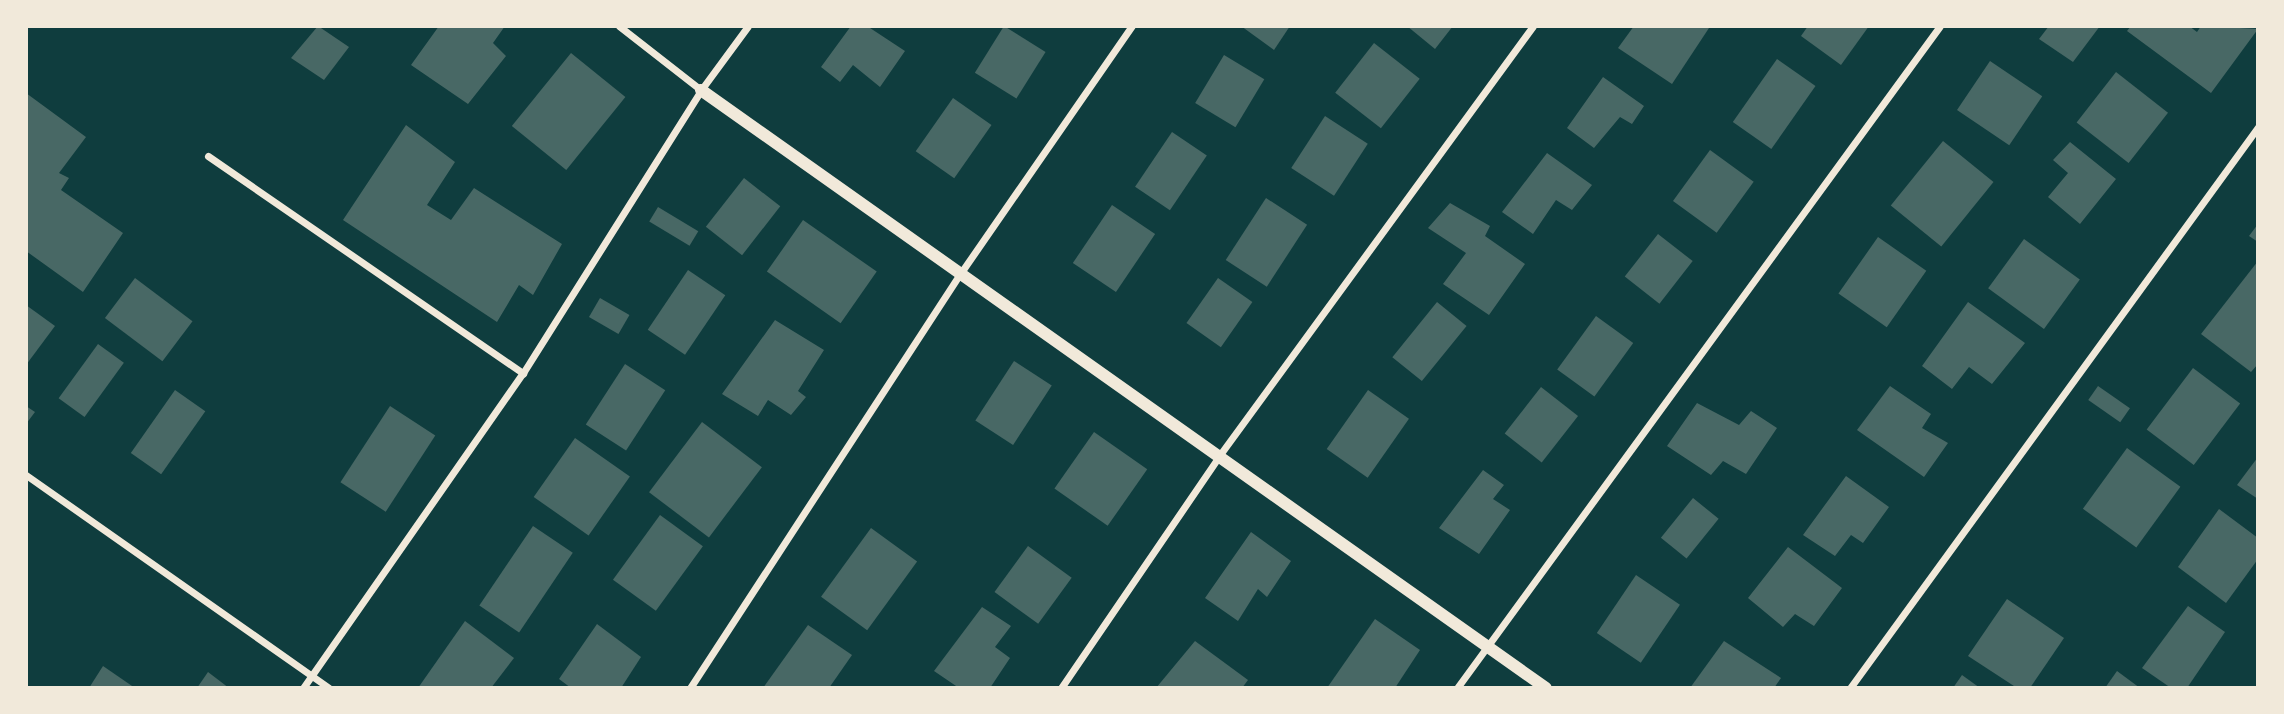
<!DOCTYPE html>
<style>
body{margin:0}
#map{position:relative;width:2284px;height:714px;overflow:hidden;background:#0f3d3e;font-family:Helvetica,sans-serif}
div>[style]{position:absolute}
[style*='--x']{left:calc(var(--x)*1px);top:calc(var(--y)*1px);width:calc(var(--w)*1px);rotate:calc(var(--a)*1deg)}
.building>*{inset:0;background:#486865;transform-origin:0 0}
.minor>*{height:7px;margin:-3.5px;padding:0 3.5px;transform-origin:3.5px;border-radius:3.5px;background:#f1e9da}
.tertiary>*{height:12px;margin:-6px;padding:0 6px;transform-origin:6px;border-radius:6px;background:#f1e9da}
span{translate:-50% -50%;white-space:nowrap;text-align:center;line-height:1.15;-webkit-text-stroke:5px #f1e9da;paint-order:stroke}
.frame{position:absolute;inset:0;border:28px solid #f1e9da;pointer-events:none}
</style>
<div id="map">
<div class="building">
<div style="clip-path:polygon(318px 26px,349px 47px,324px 80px,291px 58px)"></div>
<div style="clip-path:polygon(439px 26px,505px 26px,493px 43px,506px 56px,468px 104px,411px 65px)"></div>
<div style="clip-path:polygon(851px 26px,867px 26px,905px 51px,880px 87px,853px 65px,840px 82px,821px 67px)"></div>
<div style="left:1004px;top:26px;width:49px;height:55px;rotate:32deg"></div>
<div style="clip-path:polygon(1241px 26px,1290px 26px,1274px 50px)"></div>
<div style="clip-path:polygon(1407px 26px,1453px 26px,1435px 49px)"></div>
<div style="clip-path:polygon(1634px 26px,1706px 26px,1709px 28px,1672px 84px,1618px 48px)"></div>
<div style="clip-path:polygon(1808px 26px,1869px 26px,1841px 65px,1801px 36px)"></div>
<div style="clip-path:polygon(2049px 26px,2100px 26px,2073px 62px,2039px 39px)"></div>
<div style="clip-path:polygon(2131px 26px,2189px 26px,2197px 32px,2201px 26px,2258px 29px,2211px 93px,2127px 31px)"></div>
<div style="left:1374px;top:43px;width:58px;height:63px;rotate:38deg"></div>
<div style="left:571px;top:53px;width:70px;height:94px;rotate:39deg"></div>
<div style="left:1224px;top:55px;width:47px;height:56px;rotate:31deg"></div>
<div style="left:1777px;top:59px;width:47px;height:77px;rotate:35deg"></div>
<div style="left:1990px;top:61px;width:63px;height:59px;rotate:34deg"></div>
<div style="left:2116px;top:72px;width:66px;height:64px;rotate:38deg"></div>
<div style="clip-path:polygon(1603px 77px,1644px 106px,1632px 124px,1620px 117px,1594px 148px,1567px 128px)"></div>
<div style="clip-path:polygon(26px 93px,86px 137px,59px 173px,69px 178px,61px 190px,123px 233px,83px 292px,26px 251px)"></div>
<div style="left:953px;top:98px;width:47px;height:65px;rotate:35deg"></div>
<div style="left:1325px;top:116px;width:51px;height:62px;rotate:33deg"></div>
<div style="clip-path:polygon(406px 125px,455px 162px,427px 205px,451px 220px,474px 188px,562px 244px,533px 295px,519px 285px,497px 322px,343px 220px)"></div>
<div style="left:1172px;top:132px;width:42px;height:66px;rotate:34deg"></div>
<div style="left:1943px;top:141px;width:65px;height:83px;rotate:39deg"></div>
<div style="clip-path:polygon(2070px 142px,2116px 179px,2080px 224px,2048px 197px,2068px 173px,2053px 160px)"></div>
<div style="left:1710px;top:150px;width:54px;height:63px;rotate:36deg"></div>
<div style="clip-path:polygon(1547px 153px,1592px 185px,1572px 210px,1556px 200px,1533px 234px,1502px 212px)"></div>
<div style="left:744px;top:178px;width:46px;height:62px;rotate:38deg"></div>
<div style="left:1266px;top:198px;width:49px;height:74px;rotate:33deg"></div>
<div style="clip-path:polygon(1450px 203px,1490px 226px,1485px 236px,1525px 264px,1489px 315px,1443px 284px,1466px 253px,1428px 228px)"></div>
<div style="left:1112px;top:205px;width:52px;height:70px;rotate:34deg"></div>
<div style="left:658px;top:207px;width:47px;height:17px;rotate:31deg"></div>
<div style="left:803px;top:220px;width:90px;height:63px;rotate:35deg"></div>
<div style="clip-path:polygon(2258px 224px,2258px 242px,2249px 236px)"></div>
<div style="left:1658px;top:234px;width:44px;height:54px;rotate:38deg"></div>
<div style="left:1878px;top:237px;width:59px;height:69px;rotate:35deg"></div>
<div style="left:2024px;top:239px;width:69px;height:61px;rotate:36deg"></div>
<div style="clip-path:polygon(2258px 261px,2258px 364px,2251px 372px,2201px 334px)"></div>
<div style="left:688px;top:270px;width:45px;height:72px;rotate:34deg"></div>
<div style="left:135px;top:278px;width:72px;height:50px;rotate:37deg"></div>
<div style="left:1218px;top:278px;width:42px;height:55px;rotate:35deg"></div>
<div style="left:600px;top:298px;width:34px;height:22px;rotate:30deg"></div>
<div style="left:1437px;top:302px;width:38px;height:71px;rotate:39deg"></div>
<div style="clip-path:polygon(1968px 302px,2025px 343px,1992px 384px,1969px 367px,1952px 389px,1922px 366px)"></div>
<div style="clip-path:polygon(26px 305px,55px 326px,26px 365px)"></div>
<div style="left:1596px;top:316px;width:46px;height:66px;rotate:36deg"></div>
<div style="clip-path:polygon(775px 320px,824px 350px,798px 391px,806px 397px,791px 415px,768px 400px,758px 416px,722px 394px)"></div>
<div style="left:98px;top:344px;width:32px;height:67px;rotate:36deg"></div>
<div style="left:1014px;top:361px;width:45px;height:71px;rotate:33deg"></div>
<div style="left:625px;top:364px;width:48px;height:72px;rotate:33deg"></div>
<div style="left:2193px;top:368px;width:59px;height:77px;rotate:37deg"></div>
<div style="clip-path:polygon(1890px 386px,1931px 414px,1922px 428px,1948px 443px,1924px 477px,1857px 430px)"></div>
<div style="left:2098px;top:386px;width:39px;height:17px;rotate:35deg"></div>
<div style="left:1541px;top:387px;width:47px;height:59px;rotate:38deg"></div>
<div style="left:175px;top:390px;width:37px;height:77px;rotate:35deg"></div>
<div style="left:1368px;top:390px;width:50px;height:72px;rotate:35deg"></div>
<div style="clip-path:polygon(1697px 403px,1739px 425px,1751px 411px,1777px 428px,1746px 474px,1723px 461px,1711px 475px,1667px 446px)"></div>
<div style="clip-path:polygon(26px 406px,35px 412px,26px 424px)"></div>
<div style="left:390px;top:406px;width:54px;height:91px;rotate:33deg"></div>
<div style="left:702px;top:422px;width:75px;height:88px;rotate:37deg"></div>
<div style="left:1094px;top:432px;width:65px;height:69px;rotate:35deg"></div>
<div style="left:575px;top:438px;width:67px;height:72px;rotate:35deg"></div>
<div style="left:2127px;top:448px;width:66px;height:75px;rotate:36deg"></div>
<div style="clip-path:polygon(2258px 457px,2258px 499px,2237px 485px)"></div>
<div style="clip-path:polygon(1483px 470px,1504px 485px,1493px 499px,1510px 510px,1479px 554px,1439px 528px)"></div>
<div style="clip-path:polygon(1846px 476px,1889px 507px,1863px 543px,1851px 535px,1835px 556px,1803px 535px)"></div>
<div style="left:1693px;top:498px;width:33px;height:51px;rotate:39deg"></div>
<div style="clip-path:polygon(2219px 509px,2258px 538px,2258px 559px,2226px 603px,2178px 567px)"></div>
<div style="left:660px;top:515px;width:53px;height:80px;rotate:36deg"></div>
<div style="left:533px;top:526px;width:48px;height:96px;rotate:34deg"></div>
<div style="left:871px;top:528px;width:57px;height:85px;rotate:36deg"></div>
<div style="clip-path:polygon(1251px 532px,1291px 561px,1267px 597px,1258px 589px,1238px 621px,1205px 598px)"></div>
<div style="left:1028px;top:546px;width:54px;height:57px;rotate:36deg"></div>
<div style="clip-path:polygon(1788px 547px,1842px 588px,1814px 626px,1795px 614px,1783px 627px,1748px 598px)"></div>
<div style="left:1636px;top:575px;width:53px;height:70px;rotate:34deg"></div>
<div style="clip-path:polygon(2007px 599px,2064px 638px,2030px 688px,2017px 688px,1968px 656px)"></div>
<div style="clip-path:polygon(2188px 606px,2225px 632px,2187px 688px,2171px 688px,2142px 668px)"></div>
<div style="clip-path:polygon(982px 607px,1011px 626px,995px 647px,1010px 658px,990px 688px,959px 688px,934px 671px)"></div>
<div style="clip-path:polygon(1375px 619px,1420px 650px,1395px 688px,1327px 688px)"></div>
<div style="clip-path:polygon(465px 621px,514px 658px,491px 688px,418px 688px)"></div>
<div style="clip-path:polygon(597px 624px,641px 657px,621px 688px,571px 688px,559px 679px)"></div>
<div style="clip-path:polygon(808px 625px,852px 655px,829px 688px,763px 688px)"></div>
<div style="clip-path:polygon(1195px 641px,1248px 680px,1242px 688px,1156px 688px)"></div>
<div style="clip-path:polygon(1724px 641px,1781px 678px,1774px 688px,1690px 688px)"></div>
<div style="clip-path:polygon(103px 666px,135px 688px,89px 688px)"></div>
<div style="clip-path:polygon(2117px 671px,2140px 688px,2105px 688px)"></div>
<div style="clip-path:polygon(208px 672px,229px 688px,197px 688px)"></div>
<div style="clip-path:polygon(1962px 675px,1980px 688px,1953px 688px)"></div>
</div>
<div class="minor">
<div style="--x:619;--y:26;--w:104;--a:38"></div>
<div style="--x:208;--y:156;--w:383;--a:34.6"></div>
<div style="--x:26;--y:475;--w:370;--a:35.1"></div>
<div style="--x:303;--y:688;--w:384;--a:-55.1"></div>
<div style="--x:523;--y:373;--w:334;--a:-57.8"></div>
<div style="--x:701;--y:90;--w:79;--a:-53.7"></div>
<div style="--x:690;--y:688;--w:494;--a:-56.9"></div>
<div style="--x:960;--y:274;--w:302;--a:-55.3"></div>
<div style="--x:1061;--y:688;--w:281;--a:-55.7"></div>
<div style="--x:1219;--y:456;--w:532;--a:-53.86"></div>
<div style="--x:1457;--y:688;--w:819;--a:-53.89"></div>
<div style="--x:1850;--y:688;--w:694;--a:-53.97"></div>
</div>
<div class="tertiary">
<div style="--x:701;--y:90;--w:1035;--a:35.29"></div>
</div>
<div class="frame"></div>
</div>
